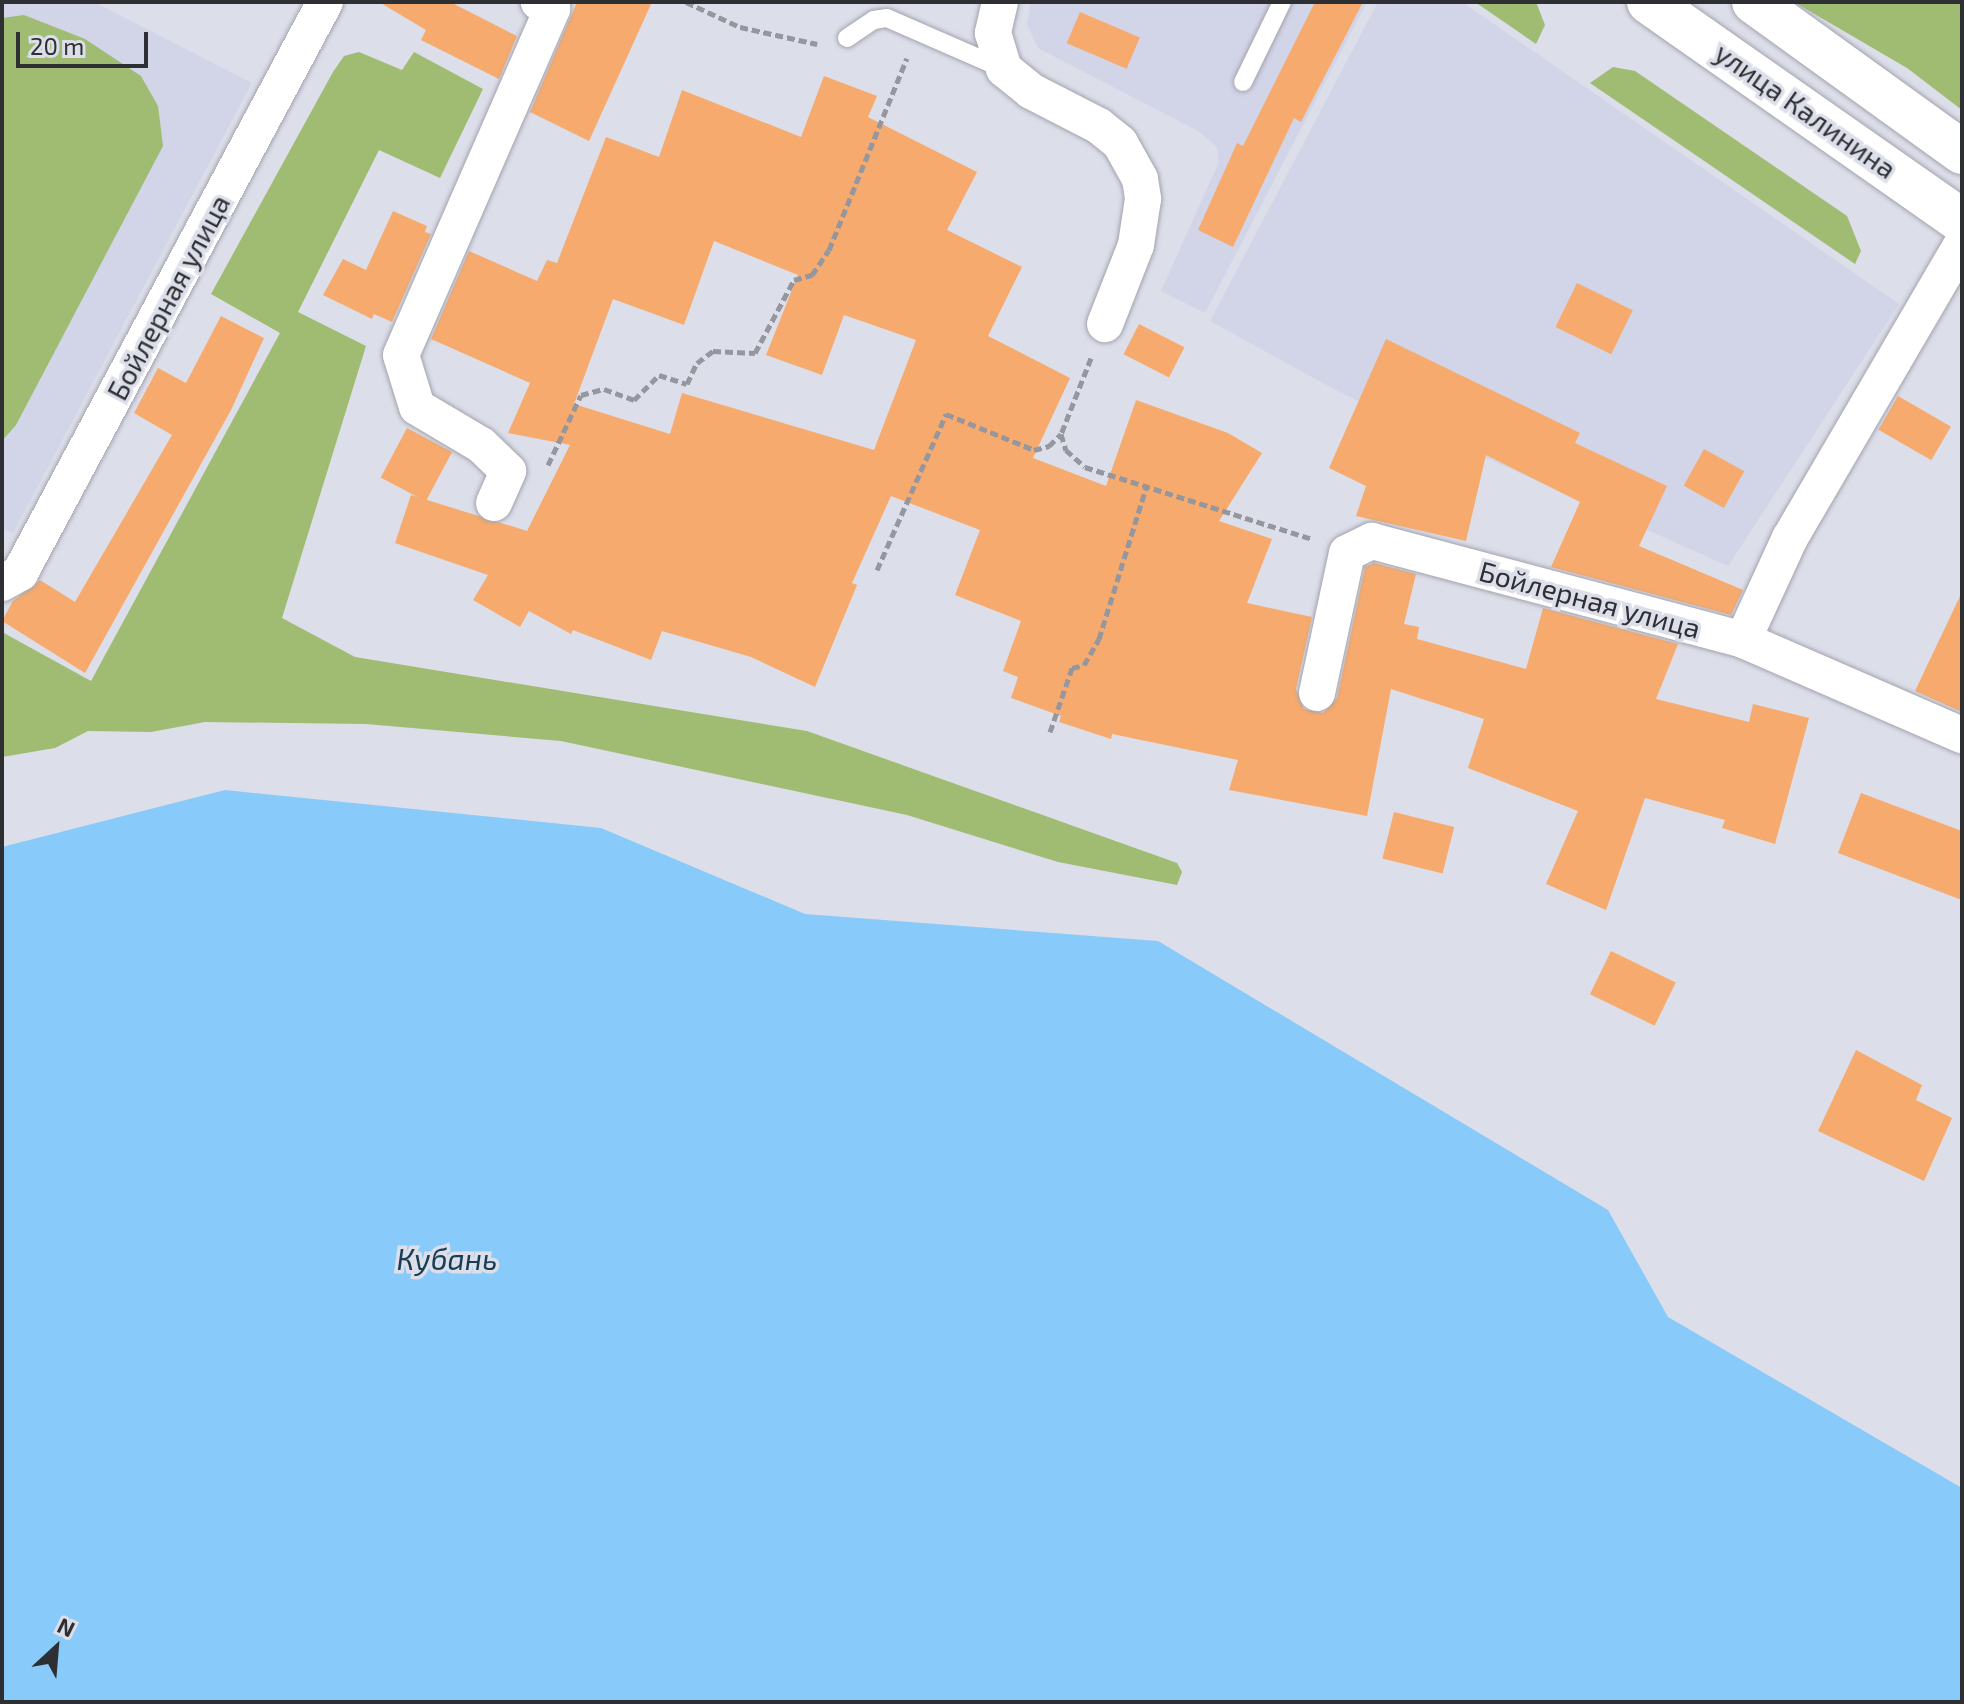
<!DOCTYPE html>
<meta charset="utf-8">
<style>
body{margin:0}
#map{position:relative;width:1964px;height:1704px;overflow:hidden;background:#dcdee9;font-family:"Exo 2",sans-serif}
div>[style]{position:absolute}
[style*='--x']{left:calc(var(--x)*1px);top:calc(var(--y)*1px);width:calc(var(--w)*1px);rotate:calc(var(--a)*1deg)}
.built>*{inset:0;background:#d2d4e7}
.green>*{inset:0;background:#9fbc72}
.water>*{inset:0;background:#88cafa}
.building>*{inset:0;background:#f7aa6d;transform-origin:0 0}
.path>*{height:5px;margin-top:-2.5px;transform-origin:0;background:repeating-linear-gradient(90deg,#95969e 0 8px,transparent 0 12px)}
.roads{filter:drop-shadow(0 0 2px #a2a3ae) drop-shadow(0 0 2px #a2a3ae)}
.service>*{height:18px;margin:-9px;padding:0 9px;transform-origin:9px;border-radius:9px;background:#fff}
.minor>*{height:36px;margin:-18px;padding:0 18px;transform-origin:18px;border-radius:18px;background:#fff}
.trunk>*{height:44px;margin:-22px;padding:0 22px;transform-origin:22px;border-radius:22px;background:#fff}
span{translate:-50% -50%;white-space:nowrap;text-align:center;line-height:1.15;-webkit-text-stroke:7px #dcdee9;paint-order:stroke}
.street-label{font-size:28px;color:#2e2f33}
.water-label{font-size:30px;color:#183d55;font-style:italic}
.frame{position:absolute;inset:0;border:4px solid #2e2f33;pointer-events:none}
.north{position:absolute;left:16px;top:1608px;width:80px;height:80px;-webkit-text-stroke:6px #dcdee9;paint-order:stroke;rotate:26deg;font-size:22px;font-weight:700;line-height:32px;text-align:center;color:#2e2f33}
.north::after{content:'';display:block;margin:auto;width:28px;height:36px;background:#2e2f33;clip-path:polygon(50% 0,100% 100%,50% 72%,0 100%)}
.scale{position:absolute;left:16px;top:32px;width:132px;height:36px;box-sizing:border-box;border:4px solid #2e2f33;border-top:0;padding-left:10px;font-size:24px;line-height:28px;white-space:nowrap;color:#2e2f33;-webkit-text-stroke:6px #dcdee9;paint-order:stroke}
</style>
<div id="map">
<div class="built">
<div style="clip-path:polygon(2px 2px,94px 2px,252px 83px,13px 533px,2px 528px)"></div>
<div style="clip-path:polygon(1031px 2px,1367px 2px,1205px 313px,1161px 291px,1219px 162px,1217px 147px,1198px 131px,1038px 48px,1027px 24px)"></div>
<div style="clip-path:polygon(1378px 2px,1462px 2px,1899px 304px,1728px 566px,1345px 395px,1210px 321px)"></div>
</div>
<div class="green">
<div style="clip-path:polygon(1475px 2px,1536px 2px,1545px 25px,1536px 44px)"></div>
<div style="clip-path:polygon(1794px 2px,1962px 2px,1962px 110px,1907px 68px)"></div>
<div style="clip-path:polygon(24px 15px,85px 39px,141px 76px,158px 106px,163px 146px,16px 425px,2px 441px,2px 18px)"></div>
<div style="clip-path:polygon(359px 52px,402px 70px,414px 52px,483px 89px,440px 178px,379px 150px,298px 312px,366px 346px,282px 618px,355px 657px,807px 731px,1177px 863px,1182px 872px,1177px 885px,1058px 862px,907px 815px,561px 741px,366px 724px,205px 722px,151px 732px,88px 731px,55px 748px,2px 757px,2px 632px,91px 681px,280px 333px,211px 294px,333px 72px,344px 56px)"></div>
<div style="clip-path:polygon(1613px 67px,1635px 71px,1847px 216px,1861px 251px,1855px 264px,1590px 83px)"></div>
</div>
<div class="water">
<div style="clip-path:polygon(225px 790px,601px 828px,805px 914px,1158px 941px,1608px 1210px,1668px 1317px,1962px 1488px,1962px 1702px,2px 1702px,2px 847px)"></div>
</div>
<div class="building">
<div style="clip-path:polygon(379px 2px,450px 2px,517px 36px,499px 79px,421px 40px,426px 30px)"></div>
<div style="clip-path:polygon(577px 2px,652px 2px,589px 141px,530px 112px)"></div>
<div style="clip-path:polygon(1315px 2px,1363px 2px,1301px 122px,1294px 118px,1233px 247px,1198px 230px,1237px 143px,1243px 146px)"></div>
<div style="left:1080px;top:12px;width:65px;height:34px;rotate:23deg"></div>
<div style="clip-path:polygon(evenodd,824px 76px,877px 96px,868px 117px,977px 172px,947px 230px,1022px 267px,988px 336px,1070px 378px,1033px 458px,1106px 486px,1136px 400px,1228px 433px,1262px 453px,1219px 521px,1272px 539px,1247px 603px,1312px 617px,1296px 689px,1304px 709px,1323px 713px,1337px 698px,1365px 567px,1374px 563px,1416px 574px,1404px 624px,1419px 627px,1417px 639px,1526px 669px,1543px 608px,1678px 644px,1656px 699px,1749px 722px,1753px 704px,1809px 718px,1775px 844px,1722px 828px,1725px 820px,1645px 798px,1606px 910px,1546px 884px,1578px 811px,1468px 768px,1484px 719px,1391px 689px,1367px 816px,1229px 790px,1238px 760px,1112px 734px,1111px 739px,1059px 722px,1061px 716px,1011px 698px,1018px 677px,1003px 671px,1021px 621px,955px 595px,980px 530px,891px 496px,852px 583px,857px 585px,815px 687px,751px 657px,662px 631px,651px 660px,573px 630px,571px 634px,529px 611px,520px 627px,473px 600px,488px 575px,395px 543px,411px 495px,527px 531px,570px 445px,508px 433px,530px 383px,431px 339px,469px 251px,537px 281px,547px 260px,557px 263px,606px 137px,659px 157px,682px 90px,801px 137px,824px 76px,714px 241px,798px 275px,766px 355px,822px 375px,844px 315px,916px 340px,874px 450px,682px 393px,670px 434px,574px 404px,613px 299px,684px 325px,714px 241px)"></div>
<div style="clip-path:polygon(393px 211px,427px 226px,425px 232px,431px 234px,392px 322px,374px 314px,372px 319px,323px 295px,343px 259px,366px 270px)"></div>
<div style="left:1577px;top:283px;width:62px;height:49px;rotate:26deg"></div>
<div style="clip-path:polygon(221px 316px,264px 338px,231px 410px,85px 673px,2px 621px,13px 601px,40px 580px,75px 602px,172px 435px,134px 413px,158px 368px,186px 383px)"></div>
<div style="left:1139px;top:324px;width:51px;height:34px;rotate:27deg"></div>
<div style="clip-path:polygon(1386px 339px,1580px 433px,1575px 443px,1667px 486px,1639px 546px,1743px 590px,1731px 615px,1551px 567px,1580px 502px,1486px 455px,1466px 541px,1356px 516px,1366px 486px,1329px 468px)"></div>
<div style="left:1898px;top:396px;width:61px;height:39px;rotate:30deg"></div>
<div style="left:407px;top:428px;width:51px;height:56px;rotate:28deg"></div>
<div style="left:1704px;top:449px;width:46px;height:42px;rotate:29deg"></div>
<div style="clip-path:polygon(1962px 592px,1962px 712px,1915px 691px)"></div>
<div style="clip-path:polygon(1861px 793px,1962px 831px,1962px 900px,1838px 853px)"></div>
<div style="left:1394px;top:812px;width:62px;height:48px;rotate:14deg"></div>
<div style="left:1611px;top:951px;width:72px;height:48px;rotate:26deg"></div>
<div style="clip-path:polygon(1856px 1050px,1922px 1085px,1916px 1100px,1952px 1118px,1924px 1181px,1818px 1131px)"></div>
</div>
<div class="path">
<div style="--x:686;--y:2;--w:60;--a:24.8"></div>
<div style="--x:740;--y:27;--w:79;--a:12.4"></div>
<div style="--x:1091;--y:358;--w:82;--a:111.5"></div>
<div style="--x:1061;--y:434;--w:17;--a:73"></div>
<div style="--x:1066;--y:450;--w:25;--a:42"></div>
<div style="--x:1085;--y:467;--w:238;--a:17.6"></div>
<div style="--x:548;--y:465;--w:77;--a:-64.8"></div>
<div style="--x:581;--y:395;--w:24;--a:-15"></div>
<div style="--x:604;--y:389;--w:32;--a:20"></div>
<div style="--x:634;--y:400;--w:35;--a:-45"></div>
<div style="--x:659;--y:375;--w:29;--a:18"></div>
<div style="--x:687;--y:384;--w:23;--a:-65"></div>
<div style="--x:697;--y:363;--w:20;--a:-37"></div>
<div style="--x:713;--y:351;--w:42;--a:2.7"></div>
<div style="--x:755;--y:353;--w:83;--a:-61.9"></div>
<div style="--x:794;--y:280;--w:19;--a:-16"></div>
<div style="--x:812;--y:275;--w:30;--a:-56"></div>
<div style="--x:829;--y:250;--w:207;--a:-67.9"></div>
<div style="--x:877;--y:570;--w:171;--a:-66.1"></div>
<div style="--x:946;--y:414;--w:95;--a:22.2"></div>
<div style="--x:1034;--y:450;--w:16;--a:-15"></div>
<div style="--x:1049;--y:446;--w:17;--a:-45"></div>
<div style="--x:1050;--y:732;--w:68;--a:-71"></div>
<div style="--x:1072;--y:668;--w:12;--a:-14"></div>
<div style="--x:1084;--y:665;--w:30;--a:-60"></div>
<div style="--x:1099;--y:639;--w:158;--a:-72.7"></div>
</div>
<div class="roads">
<div class="service">
<div style="--x:847;--y:38;--w:32;--a:-34"></div>
<div style="--x:874;--y:20;--w:13;--a:-9"></div>
<div style="--x:887;--y:18;--w:128;--a:23.6"></div>
<div style="--x:1243;--y:82;--w:89;--a:-64"></div>
</div>
<div class="minor">
<div style="--x:1000;--y:2;--w:32;--a:103"></div>
<div style="--x:993;--y:33;--w:38;--a:73"></div>
<div style="--x:1004;--y:69;--w:35;--a:39"></div>
<div style="--x:1031;--y:91;--w:76;--a:27.2"></div>
<div style="--x:1099;--y:126;--w:27;--a:39"></div>
<div style="--x:1120;--y:143;--w:41;--a:60.9"></div>
<div style="--x:1140;--y:179;--w:20;--a:81"></div>
<div style="--x:1143;--y:199;--w:47;--a:98.7"></div>
<div style="--x:1136;--y:245;--w:85;--a:111.4"></div>
<div style="--x:494;--y:503;--w:35;--a:-66"></div>
<div style="--x:508;--y:471;--w:37;--a:-136"></div>
<div style="--x:481;--y:445;--w:74;--a:-149.3"></div>
<div style="--x:417;--y:407;--w:54;--a:-107.1"></div>
<div style="--x:401;--y:355;--w:378;--a:-66.4"></div>
<div style="--x:552;--y:9;--w:15;--a:-152"></div>
<div style="--x:2;--y:583;--w:21;--a:-29"></div>
<div style="--x:20;--y:573;--w:647;--a:-61.89"></div>
<div style="--x:1743;--y:640;--w:112;--a:-65.3"></div>
<div style="--x:1790;--y:538;--w:341;--a:-59.7"></div>
<div style="--x:1317;--y:693;--w:143;--a:-77.9"></div>
<div style="--x:1347;--y:553;--w:28;--a:-26"></div>
<div style="--x:1372;--y:541;--w:384;--a:14.9"></div>
<div style="--x:1743;--y:640;--w:239;--a:23.5"></div>
</div>
<div class="trunk">
<div style="--x:1649;--y:2;--w:382;--a:35"></div>
<div style="--x:1754;--y:2;--w:256;--a:35.8"></div>
</div>
</div>
<div class="street-label">
<span style="left:1806px;top:110px;rotate:35deg">улица Калинина</span>
<span style="left:168px;top:297px;rotate:-62deg">Бойлерная улица</span>
<span style="left:1590px;top:599px;rotate:15deg">Бойлерная улица</span>
</div>
<div class="water-label">
<span style="left:447px;top:1258px">Кубань</span>
</div>
<div class="frame"></div>
<div class="north">N</div>
<div class="scale">20 m</div>
</div>
